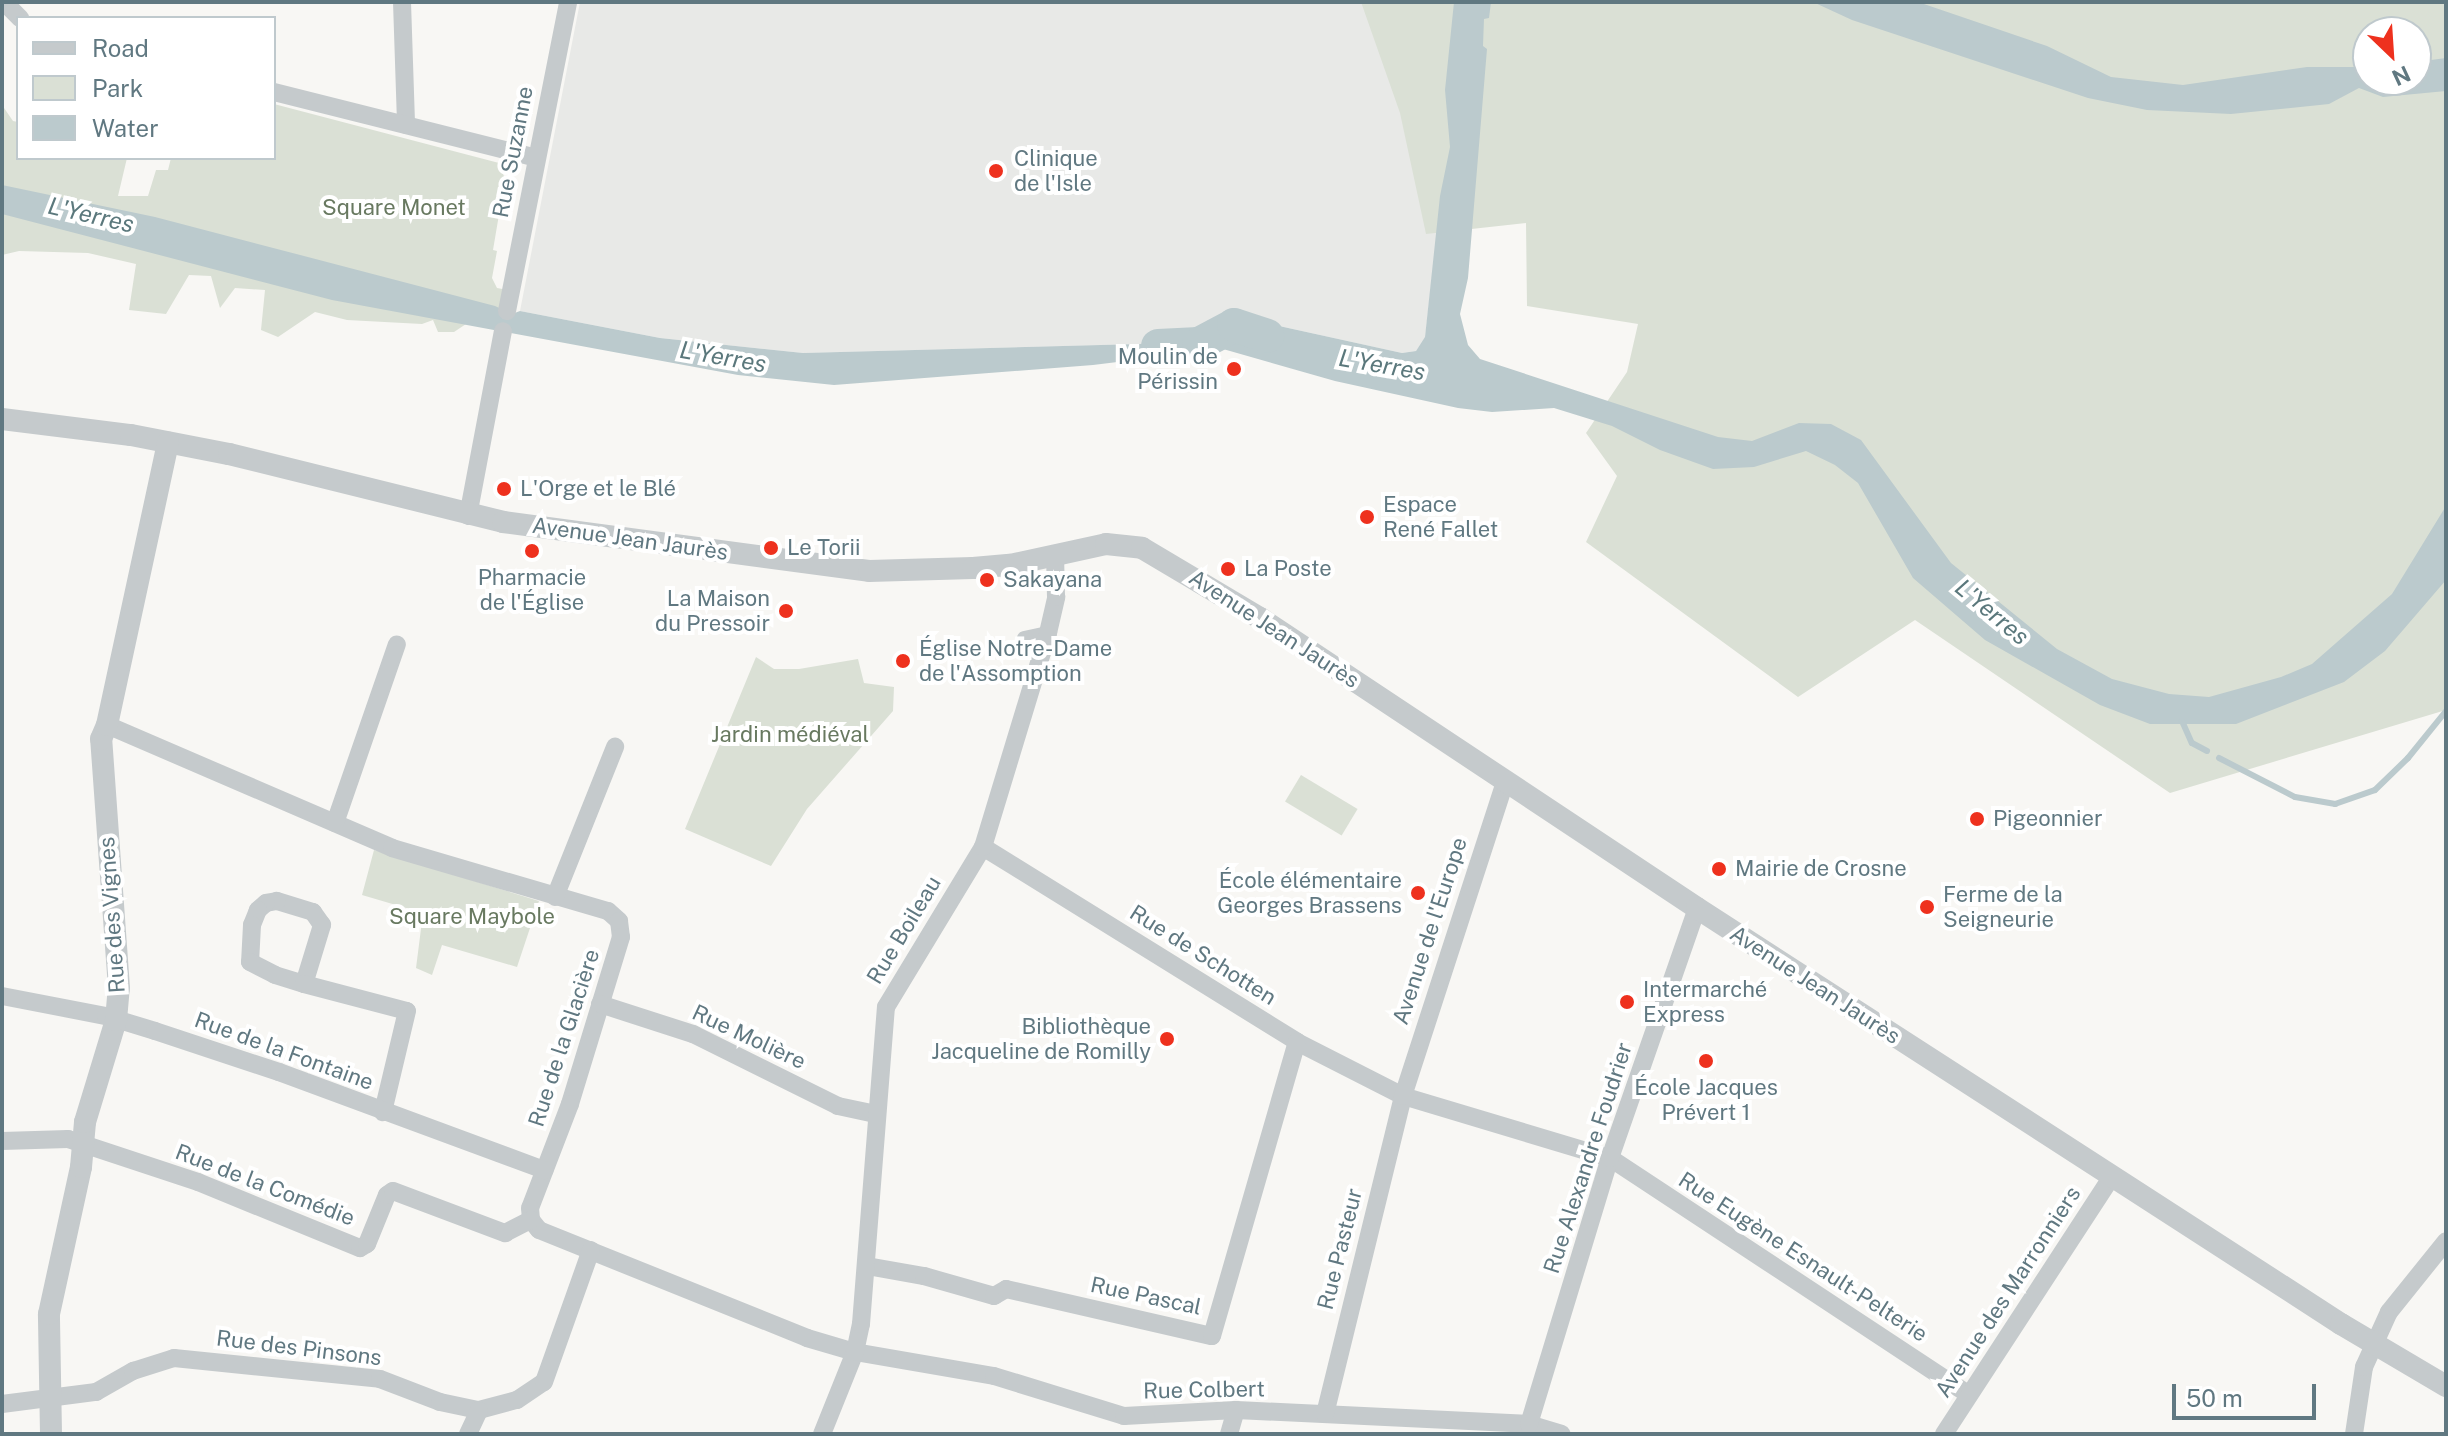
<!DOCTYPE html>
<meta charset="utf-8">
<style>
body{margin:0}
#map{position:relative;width:2448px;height:1436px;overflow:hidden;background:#f8f7f4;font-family:"Public Sans",sans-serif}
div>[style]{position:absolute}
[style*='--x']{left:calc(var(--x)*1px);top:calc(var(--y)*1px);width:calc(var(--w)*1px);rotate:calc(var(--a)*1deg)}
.built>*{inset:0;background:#e8e9e7}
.green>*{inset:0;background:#dae0d5;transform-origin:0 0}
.water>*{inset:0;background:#bbcacd}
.stream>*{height:6px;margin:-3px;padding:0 3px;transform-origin:3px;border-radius:3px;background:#bbcacd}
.river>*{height:34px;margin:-17px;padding:0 17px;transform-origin:17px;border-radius:17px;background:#bbcacd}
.pedestrian>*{height:14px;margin:-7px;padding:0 7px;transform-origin:7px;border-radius:7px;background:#c5cacc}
.minor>*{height:18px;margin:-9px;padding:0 9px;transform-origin:9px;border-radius:9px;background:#c5cacc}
.tertiary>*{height:22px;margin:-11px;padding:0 11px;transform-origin:11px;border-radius:11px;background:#c5cacc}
.dots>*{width:22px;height:22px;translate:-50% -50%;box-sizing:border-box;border:4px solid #fff;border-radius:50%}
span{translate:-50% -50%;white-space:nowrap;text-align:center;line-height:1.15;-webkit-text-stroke:8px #fff;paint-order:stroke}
.street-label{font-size:22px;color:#607881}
.poi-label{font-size:22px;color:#607881}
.left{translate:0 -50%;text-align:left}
.right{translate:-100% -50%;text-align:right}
.park-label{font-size:22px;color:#687960}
.water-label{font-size:24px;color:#5b787c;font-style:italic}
.frame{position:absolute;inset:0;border:4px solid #607881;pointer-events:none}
.legend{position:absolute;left:16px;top:16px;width:260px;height:144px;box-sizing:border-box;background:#fff;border:2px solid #bfc9cd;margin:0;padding:10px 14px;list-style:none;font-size:24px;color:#607881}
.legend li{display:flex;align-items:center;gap:16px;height:40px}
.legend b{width:40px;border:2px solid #bfc9cd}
.north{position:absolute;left:2352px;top:16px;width:80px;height:80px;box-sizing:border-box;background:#fff;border:2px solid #bfc9cd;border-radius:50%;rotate:155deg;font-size:22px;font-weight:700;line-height:32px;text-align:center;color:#607881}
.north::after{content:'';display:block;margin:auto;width:28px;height:36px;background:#ee311e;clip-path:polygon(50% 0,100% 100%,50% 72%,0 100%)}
.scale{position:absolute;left:2172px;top:1384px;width:144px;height:36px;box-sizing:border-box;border:4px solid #607881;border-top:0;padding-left:10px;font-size:24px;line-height:28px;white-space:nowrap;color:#607881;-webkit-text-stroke:6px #fff;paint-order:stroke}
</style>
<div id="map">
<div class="built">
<div style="clip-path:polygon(580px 2px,1454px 2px,1437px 233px,1425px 338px,1416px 351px,1402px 353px,1247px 319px,1232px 320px,1215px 342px,803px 353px,660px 338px,520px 311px)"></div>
</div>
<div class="green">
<div style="clip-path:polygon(evenodd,1361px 2px,2446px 2px,2446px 710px,2170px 793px,1915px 620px,1798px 697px,1586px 542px,1617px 476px,1586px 433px,1627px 372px,1638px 324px,1527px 306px,1526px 223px,1426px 234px,1400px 113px,1361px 2px,2368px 32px,2416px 32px,2416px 80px,2368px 80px,2368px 32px)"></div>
<div style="clip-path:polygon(274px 104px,499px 163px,505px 179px,493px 250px,497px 251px,492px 278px,497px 288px,508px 290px,503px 311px,472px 320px,454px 332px,438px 332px,433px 320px,422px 324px,347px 320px,315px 312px,278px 337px,261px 330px,265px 290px,235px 288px,220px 308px,211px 276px,189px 275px,166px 314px,129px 310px,136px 264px,88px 253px,19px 251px,2px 255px,2px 105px,13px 121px,18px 122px,18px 158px,127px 158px,118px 196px,148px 196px,156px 170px,168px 170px,171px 158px,274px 158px)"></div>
<div style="clip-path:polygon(756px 657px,774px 669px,799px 669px,858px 659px,864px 683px,894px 687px,893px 711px,807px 809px,771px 866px,685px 829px)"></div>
<div style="left:1301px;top:775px;width:66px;height:31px;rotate:31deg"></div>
<div style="clip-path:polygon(374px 850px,539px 901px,517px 967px,442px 945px,432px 975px,416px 968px,423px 913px,362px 895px)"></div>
</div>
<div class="water">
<div style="clip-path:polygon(1454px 2px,1491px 2px,1489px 18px,1484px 19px,1483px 46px,1487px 49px,1468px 278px,1460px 314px,1468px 345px,1480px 359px,1718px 437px,1752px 441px,1799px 423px,1831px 424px,1861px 440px,1951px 563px,2057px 649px,2112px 679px,2169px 694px,2209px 697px,2281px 677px,2312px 664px,2392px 594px,2446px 506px,2446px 580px,2385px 651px,2344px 682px,2236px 724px,2150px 724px,2100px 705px,1985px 640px,1913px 578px,1858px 483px,1835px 465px,1806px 451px,1754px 467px,1713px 469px,1660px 450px,1612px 426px,1554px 408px,1492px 412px,1458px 408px,1335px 381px,1223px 349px,1093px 365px,834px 385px,738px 375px,332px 300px,2px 214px,2px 185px,155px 217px,495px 306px,512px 314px,520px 311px,660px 338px,803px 353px,1214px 342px,1232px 320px,1247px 319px,1402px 353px,1416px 351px,1425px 337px,1440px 196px,1450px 147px,1445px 90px)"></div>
<div style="clip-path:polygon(1813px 2px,1918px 2px,2047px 46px,2111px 77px,2183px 85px,2307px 67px,2368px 67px,2368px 80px,2416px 80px,2416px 62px,2446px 58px,2446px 91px,2383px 97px,2359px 88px,2329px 104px,2231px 114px,2147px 110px,2088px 98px,1852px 20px)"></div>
</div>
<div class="stream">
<div style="--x:2182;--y:721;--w:24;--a:66"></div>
<div style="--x:2192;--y:743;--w:17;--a:28"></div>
<div style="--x:2219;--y:758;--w:85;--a:27.2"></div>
<div style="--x:2295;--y:797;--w:41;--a:9.9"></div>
<div style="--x:2335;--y:804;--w:42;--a:-19.3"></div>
<div style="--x:2375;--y:790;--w:46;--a:-44.1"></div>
<div style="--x:2408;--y:758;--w:60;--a:-51"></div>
</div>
<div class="river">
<div style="--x:1158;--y:346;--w:41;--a:-2.8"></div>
<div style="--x:1199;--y:344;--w:40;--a:-28"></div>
<div style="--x:1234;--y:325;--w:35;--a:18"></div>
</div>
<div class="pedestrian">
<div style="--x:1024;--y:638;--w:25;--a:-12"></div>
</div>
<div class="minor">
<div style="--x:4;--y:2;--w:23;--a:45"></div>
<div style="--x:402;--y:2;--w:123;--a:88.1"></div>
<div style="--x:274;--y:92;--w:270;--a:14.1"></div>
<div style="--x:507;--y:311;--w:315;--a:-78.8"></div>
<div style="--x:468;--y:516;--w:188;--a:-79.3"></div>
<div style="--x:107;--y:725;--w:310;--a:23.3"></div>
<div style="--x:392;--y:848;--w:225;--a:16.3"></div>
<div style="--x:608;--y:911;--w:15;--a:42"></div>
<div style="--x:619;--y:921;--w:16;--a:83"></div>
<div style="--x:621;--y:937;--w:175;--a:107"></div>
<div style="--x:570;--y:1104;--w:111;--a:111"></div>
<div style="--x:530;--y:1208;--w:12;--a:85"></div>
<div style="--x:531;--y:1220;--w:13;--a:51"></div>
<div style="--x:539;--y:1230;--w:289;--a:21.9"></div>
<div style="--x:807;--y:1338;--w:50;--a:16.3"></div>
<div style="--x:855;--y:1352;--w:141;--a:9.8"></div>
<div style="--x:994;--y:1376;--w:136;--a:17.1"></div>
<div style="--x:1124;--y:1416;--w:112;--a:-3.1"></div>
<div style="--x:1236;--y:1410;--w:293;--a:2.7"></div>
<div style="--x:1529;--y:1424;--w:34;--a:17"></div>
<div style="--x:335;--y:823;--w:189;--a:-70.9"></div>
<div style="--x:983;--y:847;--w:370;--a:31.8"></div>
<div style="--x:1297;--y:1042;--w:119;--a:27"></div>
<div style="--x:1403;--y:1096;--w:216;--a:16.7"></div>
<div style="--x:1610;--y:1158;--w:430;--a:33.4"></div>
<div style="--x:555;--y:897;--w:162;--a:-68.2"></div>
<div style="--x:304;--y:984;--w:62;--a:-73"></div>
<div style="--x:322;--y:925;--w:16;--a:-125"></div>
<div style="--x:313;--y:912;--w:38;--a:-163"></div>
<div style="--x:277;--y:901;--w:11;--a:170"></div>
<div style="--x:266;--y:903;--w:11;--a:139"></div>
<div style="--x:258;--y:910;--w:16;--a:112"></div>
<div style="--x:252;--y:925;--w:37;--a:93"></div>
<div style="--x:250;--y:962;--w:28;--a:27"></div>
<div style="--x:275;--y:975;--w:30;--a:17"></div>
<div style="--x:304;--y:984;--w:106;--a:14.7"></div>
<div style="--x:407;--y:1011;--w:104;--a:103.4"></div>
<div style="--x:2;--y:996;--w:106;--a:10.9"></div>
<div style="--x:106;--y:1016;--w:51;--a:17"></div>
<div style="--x:155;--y:1031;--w:131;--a:18.3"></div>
<div style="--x:279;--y:1072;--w:283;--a:20.3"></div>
<div style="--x:600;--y:1004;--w:98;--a:17.9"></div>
<div style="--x:693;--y:1034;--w:162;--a:26.4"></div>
<div style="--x:838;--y:1106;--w:39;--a:12"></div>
<div style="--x:2;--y:1141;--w:66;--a:-1.7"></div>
<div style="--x:68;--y:1139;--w:137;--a:18.3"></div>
<div style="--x:198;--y:1182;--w:175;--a:22.2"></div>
<div style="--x:360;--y:1248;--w:8;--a:-30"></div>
<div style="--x:367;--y:1244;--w:53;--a:-67.8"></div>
<div style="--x:387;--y:1195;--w:7;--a:-34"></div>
<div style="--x:393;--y:1191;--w:120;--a:20.6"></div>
<div style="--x:505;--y:1233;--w:29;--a:-27"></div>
<div style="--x:867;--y:1266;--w:58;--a:10"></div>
<div style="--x:924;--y:1276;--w:73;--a:15.9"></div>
<div style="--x:994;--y:1296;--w:14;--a:-30"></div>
<div style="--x:1006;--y:1289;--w:211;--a:12.9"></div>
<div style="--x:1212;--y:1336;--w:306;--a:-73.9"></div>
<div style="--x:2;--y:1404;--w:95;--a:-7.3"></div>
<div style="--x:96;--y:1392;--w:43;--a:-29.6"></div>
<div style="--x:133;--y:1371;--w:43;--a:-17.6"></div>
<div style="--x:174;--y:1358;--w:207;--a:5.8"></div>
<div style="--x:380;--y:1379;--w:64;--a:21"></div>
<div style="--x:440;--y:1402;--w:40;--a:12"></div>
<div style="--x:479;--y:1410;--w:39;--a:-15"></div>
<div style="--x:517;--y:1400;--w:32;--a:-34"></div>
<div style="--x:544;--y:1382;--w:140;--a:-70.4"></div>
<div style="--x:1325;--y:1414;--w:327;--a:-76.2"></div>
<div style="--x:1403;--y:1096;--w:330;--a:-72"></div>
<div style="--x:1529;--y:1424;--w:278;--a:-73.1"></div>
<div style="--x:1610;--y:1158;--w:265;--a:-70.8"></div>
<div style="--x:468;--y:1434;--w:26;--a:-65"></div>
<div style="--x:822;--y:1434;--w:88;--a:-68.1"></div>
<div style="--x:855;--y:1352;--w:29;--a:-78"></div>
<div style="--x:861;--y:1324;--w:318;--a:-85.5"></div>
<div style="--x:886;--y:1007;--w:187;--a:-58.8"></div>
<div style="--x:983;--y:847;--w:224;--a:-73.1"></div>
<div style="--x:1048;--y:633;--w:37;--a:-77"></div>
<div style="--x:1056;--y:597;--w:43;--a:-91.3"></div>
<div style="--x:1229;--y:1434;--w:25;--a:-74"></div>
<div style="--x:1944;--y:1434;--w:308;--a:-56.9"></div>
<div style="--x:2354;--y:1434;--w:68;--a:-81.5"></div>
<div style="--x:2364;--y:1367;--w:60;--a:-65.6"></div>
<div style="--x:2389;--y:1312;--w:91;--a:-51.2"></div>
</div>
<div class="tertiary">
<div style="--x:2;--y:419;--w:130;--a:7.1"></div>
<div style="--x:131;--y:435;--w:100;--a:11"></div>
<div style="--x:229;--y:454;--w:282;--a:13.9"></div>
<div style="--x:503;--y:522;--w:369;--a:7.6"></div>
<div style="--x:869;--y:571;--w:104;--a:-1.7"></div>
<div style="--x:973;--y:568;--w:37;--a:-5"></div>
<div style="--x:1010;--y:565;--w:98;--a:-12.3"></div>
<div style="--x:1106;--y:544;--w:36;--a:6"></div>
<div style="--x:1142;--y:548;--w:137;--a:30.7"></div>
<div style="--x:1260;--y:618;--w:524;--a:33.57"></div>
<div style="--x:1697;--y:908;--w:767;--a:32.86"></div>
<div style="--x:2341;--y:1324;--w:122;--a:30.6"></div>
<div style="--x:51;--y:1434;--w:120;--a:-91"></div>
<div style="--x:49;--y:1314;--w:150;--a:-77.7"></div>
<div style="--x:81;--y:1167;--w:45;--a:-84.9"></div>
<div style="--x:85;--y:1122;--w:107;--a:-73.1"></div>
<div style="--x:116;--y:1020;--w:32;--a:-85"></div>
<div style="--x:119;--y:988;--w:250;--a:-94.1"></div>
<div style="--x:101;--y:739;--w:15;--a:-67"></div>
<div style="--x:107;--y:725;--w:289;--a:-77.8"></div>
</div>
<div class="dots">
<div style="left:996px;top:171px;background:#ee311e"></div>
<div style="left:1234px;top:369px;background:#ee311e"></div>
<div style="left:504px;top:489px;background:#ee311e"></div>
<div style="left:1367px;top:517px;background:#ee311e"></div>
<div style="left:771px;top:548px;background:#ee311e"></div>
<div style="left:532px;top:551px;background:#ee311e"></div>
<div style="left:1228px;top:569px;background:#ee311e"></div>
<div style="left:987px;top:580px;background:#ee311e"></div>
<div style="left:786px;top:611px;background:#ee311e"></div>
<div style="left:903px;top:661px;background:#ee311e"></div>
<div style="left:1977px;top:819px;background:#ee311e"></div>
<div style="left:1719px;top:869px;background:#ee311e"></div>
<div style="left:1418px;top:893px;background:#ee311e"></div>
<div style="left:1927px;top:907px;background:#ee311e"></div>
<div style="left:1627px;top:1002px;background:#ee311e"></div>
<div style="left:1167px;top:1039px;background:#ee311e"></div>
<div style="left:1706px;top:1061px;background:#ee311e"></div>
</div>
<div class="street-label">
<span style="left:513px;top:152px;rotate:-79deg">Rue Suzanne</span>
<span style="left:630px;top:539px;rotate:8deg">Avenue Jean Jaurès</span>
<span style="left:1274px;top:629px;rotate:33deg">Avenue Jean Jaurès</span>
<span style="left:112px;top:915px;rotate:-94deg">Rue des Vignes</span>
<span style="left:904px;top:930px;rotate:-59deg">Rue Boileau</span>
<span style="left:1430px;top:931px;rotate:-72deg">Avenue de l'Europe</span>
<span style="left:1203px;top:955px;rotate:32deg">Rue de Schotten</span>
<span style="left:1815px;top:985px;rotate:33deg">Avenue Jean Jaurès</span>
<span style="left:749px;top:1037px;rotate:25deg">Rue Molière</span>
<span style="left:564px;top:1038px;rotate:-72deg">Rue de la Glacière</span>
<span style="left:284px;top:1051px;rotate:20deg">Rue de la Fontaine</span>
<span style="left:1588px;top:1158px;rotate:-72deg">Rue Alexandre Foudrier</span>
<span style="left:265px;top:1185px;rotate:21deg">Rue de la Comédie</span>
<span style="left:1340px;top:1249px;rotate:-76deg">Rue Pasteur</span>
<span style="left:1803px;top:1257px;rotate:33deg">Rue Eugène Esnault-Pelterie</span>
<span style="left:2008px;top:1292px;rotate:-57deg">Avenue des Marronniers</span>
<span style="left:1146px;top:1296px;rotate:12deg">Rue Pascal</span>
<span style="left:299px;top:1348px;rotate:7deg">Rue des Pinsons</span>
<span style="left:1204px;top:1390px;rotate:-1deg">Rue Colbert</span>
</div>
<div class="poi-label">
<span class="left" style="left:1014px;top:171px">Clinique<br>de l'Isle</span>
<span class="right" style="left:1218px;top:369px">Moulin de<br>Périssin</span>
<span class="left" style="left:520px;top:489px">L'Orge et le Blé</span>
<span class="left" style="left:1383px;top:517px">Espace<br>René Fallet</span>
<span class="left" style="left:787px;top:548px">Le Torii</span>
<span class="left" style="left:1244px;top:569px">La Poste</span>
<span style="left:532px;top:590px">Pharmacie<br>de l'Église</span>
<span class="left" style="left:1003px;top:580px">Sakayana</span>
<span class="right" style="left:770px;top:611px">La Maison<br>du Pressoir</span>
<span class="left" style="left:919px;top:661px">Église Notre-Dame<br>de l'Assomption</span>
<span class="left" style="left:1993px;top:819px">Pigeonnier</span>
<span class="left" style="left:1735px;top:869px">Mairie de Crosne</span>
<span class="right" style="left:1402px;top:893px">École élémentaire<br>Georges Brassens</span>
<span class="left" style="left:1943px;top:907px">Ferme de la<br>Seigneurie</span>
<span class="left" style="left:1643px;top:1002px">Intermarché<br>Express</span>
<span class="right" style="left:1151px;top:1039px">Bibliothèque<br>Jacqueline de Romilly</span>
<span style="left:1706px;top:1100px">École Jacques<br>Prévert 1</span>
</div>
<div class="park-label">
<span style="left:394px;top:208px">Square Monet</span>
<span style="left:790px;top:735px">Jardin médiéval</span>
<span style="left:472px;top:917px">Square Maybole</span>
</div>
<div class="water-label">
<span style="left:91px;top:215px;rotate:13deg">L'Yerres</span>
<span style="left:723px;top:357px;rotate:10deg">L'Yerres</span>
<span style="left:1382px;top:365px;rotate:10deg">L'Yerres</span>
<span style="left:1992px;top:612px;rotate:40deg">L'Yerres</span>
</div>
<div class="frame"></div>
<ul class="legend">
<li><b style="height:10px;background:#c5cacc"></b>Road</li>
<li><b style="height:22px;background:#dae0d5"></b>Park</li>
<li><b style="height:22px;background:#bbcacd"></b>Water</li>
</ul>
<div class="north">N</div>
<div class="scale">50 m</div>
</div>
